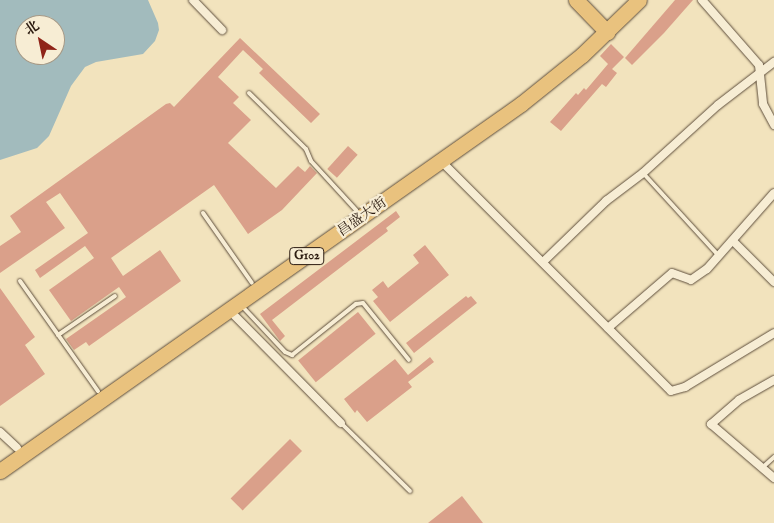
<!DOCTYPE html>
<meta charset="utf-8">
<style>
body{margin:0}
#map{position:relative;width:774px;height:523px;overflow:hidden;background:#f2e3bd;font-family:"IM FELL English","Noto Serif SC",serif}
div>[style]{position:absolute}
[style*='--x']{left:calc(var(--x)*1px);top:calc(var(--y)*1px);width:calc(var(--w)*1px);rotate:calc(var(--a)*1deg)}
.water>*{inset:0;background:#a2bbbd}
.building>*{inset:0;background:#daa08a;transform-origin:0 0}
.roads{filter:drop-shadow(0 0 1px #5e4e3c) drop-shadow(0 0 1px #5e4e3c)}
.lane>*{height:4px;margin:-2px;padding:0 2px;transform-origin:2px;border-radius:2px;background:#f7edd4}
.street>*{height:8px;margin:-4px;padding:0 4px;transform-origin:4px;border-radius:4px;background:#f7edd4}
.highway>*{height:15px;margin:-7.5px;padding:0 7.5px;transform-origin:7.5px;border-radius:7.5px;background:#e9c27e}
span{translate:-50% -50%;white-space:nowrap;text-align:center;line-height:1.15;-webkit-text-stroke:4.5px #f7edd4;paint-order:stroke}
.shield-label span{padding:1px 4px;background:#f7edd4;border:1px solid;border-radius:4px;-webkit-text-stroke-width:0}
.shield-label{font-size:12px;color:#2c1c11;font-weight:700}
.street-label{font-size:14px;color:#2c1c11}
.north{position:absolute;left:15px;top:15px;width:50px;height:50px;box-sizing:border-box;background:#f7edd4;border:1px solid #a69986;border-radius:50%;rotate:326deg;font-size:14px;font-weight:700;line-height:20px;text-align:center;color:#2c1c11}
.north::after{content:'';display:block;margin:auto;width:18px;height:22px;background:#8f2418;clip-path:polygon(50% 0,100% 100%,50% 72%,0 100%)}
</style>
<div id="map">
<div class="water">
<div style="clip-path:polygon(evenodd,0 0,148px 0,158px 23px,159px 30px,155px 41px,143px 54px,96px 62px,85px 67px,71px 86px,49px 136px,37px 148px,0 160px,0 0,25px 25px,55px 25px,55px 55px,25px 55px,25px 25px)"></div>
</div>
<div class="building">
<div style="clip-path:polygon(675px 0,693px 0,664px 33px,632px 65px,625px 58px)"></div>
<div style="clip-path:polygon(240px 38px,320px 114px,311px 123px,259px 73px,263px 69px,243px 50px,218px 77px,239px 97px,233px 103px,251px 120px,228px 143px,276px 188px,298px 166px,305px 172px,310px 166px,317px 173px,282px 210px,248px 234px,214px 185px,111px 258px,123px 276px,160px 250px,181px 281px,89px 346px,86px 342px,74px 350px,66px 339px,126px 297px,119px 287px,71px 321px,49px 290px,94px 258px,85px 246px,40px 278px,35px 270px,88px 233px,60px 193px,46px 202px,65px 228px,0 273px,0 246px,21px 232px,10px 216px,166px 104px,170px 103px,174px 107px)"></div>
<div style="clip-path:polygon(611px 44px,624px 57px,612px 69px,617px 73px,606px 87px,602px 84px,561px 131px,550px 122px,576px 93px,578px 95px,584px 88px,586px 90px,608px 64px,600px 56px)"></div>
<div style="left:348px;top:146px;width:13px;height:31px;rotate:42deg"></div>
<div style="clip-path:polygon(396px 211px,400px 217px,386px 228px,388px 231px,272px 320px,285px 336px,280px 341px,260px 314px)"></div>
<div style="clip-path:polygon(425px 245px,449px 275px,390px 322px,373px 301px,378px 297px,372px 290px,383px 281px,388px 288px,419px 263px,413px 255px)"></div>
<div style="clip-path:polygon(0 288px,35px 337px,25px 345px,45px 374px,0 406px)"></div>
<div style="clip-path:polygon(466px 296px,468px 298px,471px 296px,477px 303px,414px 353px,406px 343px)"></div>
<div style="left:358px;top:312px;width:28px;height:77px;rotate:51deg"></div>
<div style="clip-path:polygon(430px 357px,434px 362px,408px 382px,412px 387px,367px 422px,357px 410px,355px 413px,344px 399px,395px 359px,408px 375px)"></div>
<div style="left:290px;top:439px;width:17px;height:84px;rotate:45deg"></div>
<div style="clip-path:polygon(462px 496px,483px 523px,428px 523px)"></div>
</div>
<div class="roads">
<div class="lane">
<div style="--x:249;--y:93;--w:80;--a:44.5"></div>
<div style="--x:306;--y:149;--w:13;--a:67"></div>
<div style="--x:311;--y:161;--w:67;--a:47.4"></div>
<div style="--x:643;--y:173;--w:113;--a:47.5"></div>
<div style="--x:203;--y:213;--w:85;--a:55"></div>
<div style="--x:20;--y:281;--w:135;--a:54.7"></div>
<div style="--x:241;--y:305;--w:64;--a:46.9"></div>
<div style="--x:285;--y:352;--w:8;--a:23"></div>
<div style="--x:292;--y:355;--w:82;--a:-38.6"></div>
<div style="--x:356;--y:304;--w:7;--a:-8"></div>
<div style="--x:363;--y:303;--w:73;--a:51.1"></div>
<div style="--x:58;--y:335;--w:69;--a:-34.4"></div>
<div style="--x:341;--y:423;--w:97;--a:44.6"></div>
<div style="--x:763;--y:467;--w:15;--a:-42"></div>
</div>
<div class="street">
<div style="--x:193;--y:0;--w:42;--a:46"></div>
<div style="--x:702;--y:0;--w:86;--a:48.8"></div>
<div style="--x:759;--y:65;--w:39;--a:84"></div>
<div style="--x:763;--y:104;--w:24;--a:62"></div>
<div style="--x:441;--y:161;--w:325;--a:45"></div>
<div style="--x:671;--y:391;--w:15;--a:-16"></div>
<div style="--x:685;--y:387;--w:104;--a:-31.2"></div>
<div style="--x:733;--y:241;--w:58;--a:45"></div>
<div style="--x:543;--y:262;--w:88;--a:-44.1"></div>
<div style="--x:606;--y:201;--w:46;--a:-37.1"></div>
<div style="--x:643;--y:173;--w:101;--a:-42.2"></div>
<div style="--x:718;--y:105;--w:71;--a:-37.5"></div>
<div style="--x:229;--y:310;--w:159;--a:45.3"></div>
<div style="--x:608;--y:328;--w:84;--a:-40.7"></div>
<div style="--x:672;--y:273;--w:20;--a:20"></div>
<div style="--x:691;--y:280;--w:19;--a:-35"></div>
<div style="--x:707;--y:269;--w:101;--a:-48.6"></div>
<div style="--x:774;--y:380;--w:40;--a:150.3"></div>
<div style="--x:739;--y:400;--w:37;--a:139"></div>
<div style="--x:711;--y:424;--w:83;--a:40.6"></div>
<div style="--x:0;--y:432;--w:23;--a:43"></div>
</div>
<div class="highway">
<div style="--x:576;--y:0;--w:45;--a:45.9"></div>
<div style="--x:0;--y:471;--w:637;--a:-35.16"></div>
<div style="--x:521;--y:104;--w:78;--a:-38.8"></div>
<div style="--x:582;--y:55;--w:79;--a:-44"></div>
</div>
</div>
<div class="shield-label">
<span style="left:307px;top:256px">G102</span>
</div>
<div class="street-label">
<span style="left:362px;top:217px;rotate:-35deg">昌盛大街</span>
</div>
<div class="north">北</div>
</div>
